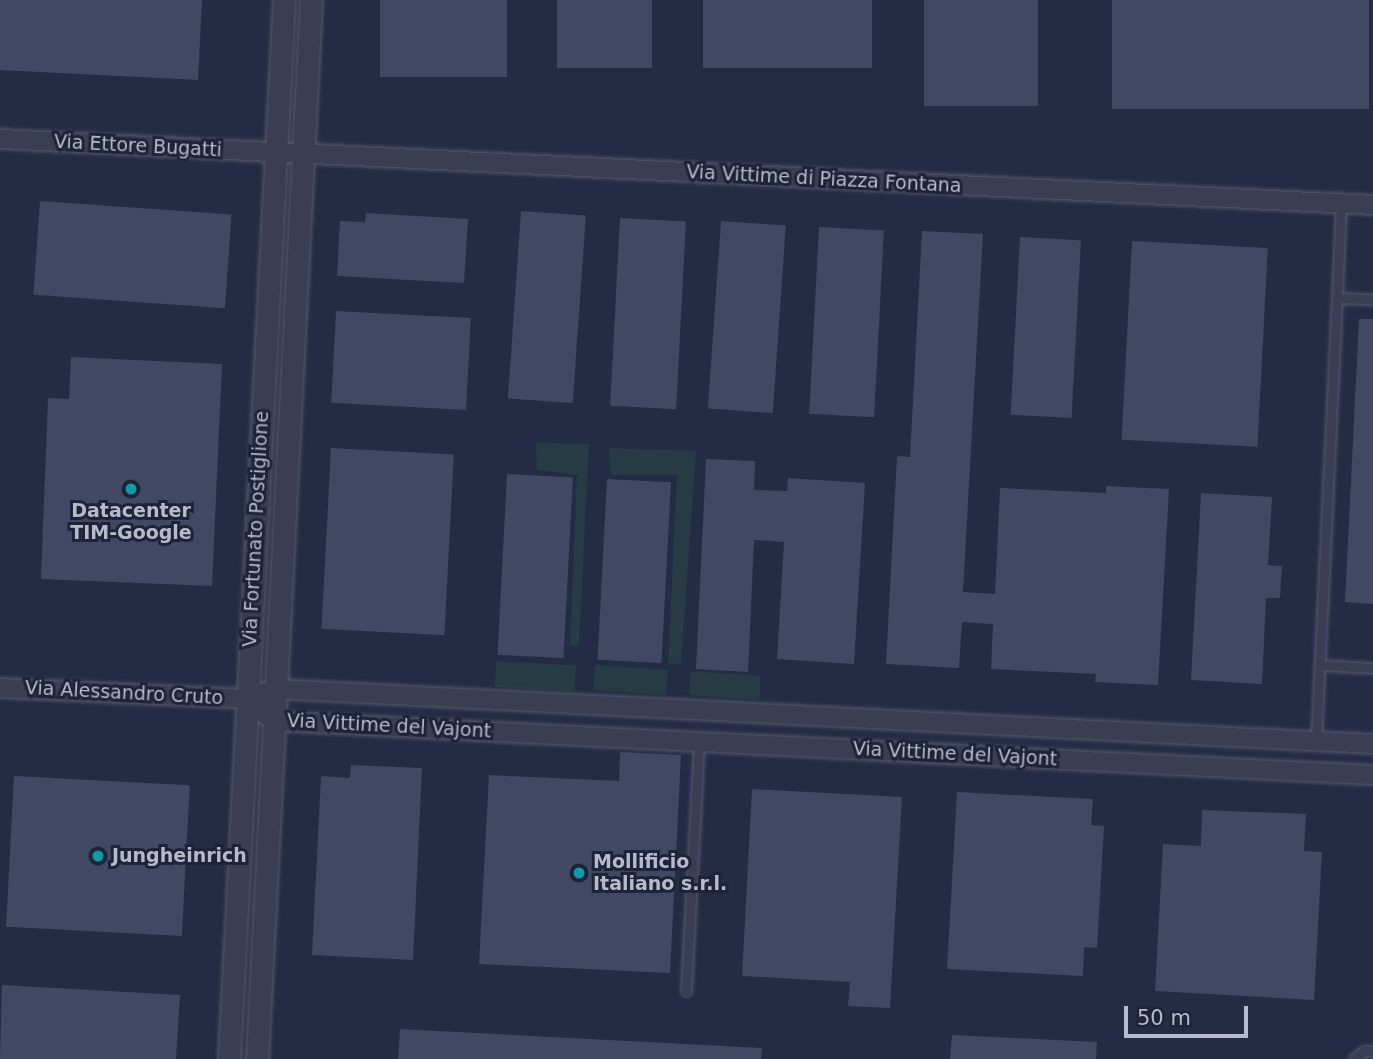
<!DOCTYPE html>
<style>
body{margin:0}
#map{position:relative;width:1373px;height:1059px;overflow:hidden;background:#242b44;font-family:"DejaVu Sans",sans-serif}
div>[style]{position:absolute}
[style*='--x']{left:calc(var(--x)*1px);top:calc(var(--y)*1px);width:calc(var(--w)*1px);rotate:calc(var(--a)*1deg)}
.green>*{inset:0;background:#263b44;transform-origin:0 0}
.building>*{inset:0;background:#404864;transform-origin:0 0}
.roads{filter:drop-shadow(0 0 2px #54596d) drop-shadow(0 0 2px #54596d)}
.service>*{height:9px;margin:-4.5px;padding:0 4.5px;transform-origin:4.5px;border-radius:4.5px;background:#393e53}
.minor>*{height:18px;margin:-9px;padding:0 9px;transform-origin:9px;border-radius:9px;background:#393e53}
.tertiary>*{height:21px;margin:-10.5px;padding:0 10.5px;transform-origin:10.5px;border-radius:10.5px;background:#393e53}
.dots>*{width:19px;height:19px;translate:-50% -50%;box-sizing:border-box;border:4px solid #1d2338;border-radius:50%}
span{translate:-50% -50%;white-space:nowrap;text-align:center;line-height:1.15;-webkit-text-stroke:6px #1d2338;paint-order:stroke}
.street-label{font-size:19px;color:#b6bacd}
.poi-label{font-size:19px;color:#b6bacd;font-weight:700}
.left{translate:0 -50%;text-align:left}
.scale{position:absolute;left:1124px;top:1006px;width:124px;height:32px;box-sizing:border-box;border:4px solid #b6bacd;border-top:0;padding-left:9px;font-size:21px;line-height:24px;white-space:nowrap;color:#b6bacd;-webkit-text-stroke:5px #1d2338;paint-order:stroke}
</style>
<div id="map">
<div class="green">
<div style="clip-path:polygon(536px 443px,589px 444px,579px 646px,570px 645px,577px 475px,537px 470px)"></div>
<div style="clip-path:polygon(609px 448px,696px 451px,681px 664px,668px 663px,677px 475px,611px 475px)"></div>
<div style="left:496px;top:661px;width:80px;height:26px;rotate:3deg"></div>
<div style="left:595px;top:665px;width:73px;height:25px;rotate:4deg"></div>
<div style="left:691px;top:671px;width:70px;height:24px;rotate:4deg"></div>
</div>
<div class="building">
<div style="clip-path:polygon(0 0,202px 0,198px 80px,0 70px)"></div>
<div style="left:380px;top:0;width:127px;height:77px"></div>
<div style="left:557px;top:0;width:95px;height:68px"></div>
<div style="left:703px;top:0;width:169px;height:68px"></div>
<div style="left:924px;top:0;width:114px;height:106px"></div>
<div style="left:1112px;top:0;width:257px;height:109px"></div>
<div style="left:40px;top:201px;width:192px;height:94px;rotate:4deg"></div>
<div style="left:521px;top:211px;width:65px;height:188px;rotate:4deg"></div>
<div style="clip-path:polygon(366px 213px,468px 219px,464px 283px,337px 276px,340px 221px,365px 222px)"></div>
<div style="left:620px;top:218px;width:66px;height:188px;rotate:3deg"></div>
<div style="left:721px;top:221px;width:65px;height:188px;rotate:4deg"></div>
<div style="left:819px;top:227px;width:65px;height:187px;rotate:3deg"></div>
<div style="clip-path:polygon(922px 231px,983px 234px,963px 592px,995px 594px,1000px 488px,1106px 493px,1106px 486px,1169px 489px,1158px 685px,1095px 682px,1096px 674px,991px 669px,993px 624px,962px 622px,959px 668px,886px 664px,897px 456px,910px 457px)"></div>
<div style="left:1020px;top:237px;width:61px;height:178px;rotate:3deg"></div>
<div style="left:1132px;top:241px;width:136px;height:199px;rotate:3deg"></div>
<div style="left:336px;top:311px;width:135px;height:92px;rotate:3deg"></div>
<div style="clip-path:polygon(1359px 319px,1373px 319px,1373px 604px,1345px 602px)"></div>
<div style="clip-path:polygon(71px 357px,222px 364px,212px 586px,41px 579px,48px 398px,69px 399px)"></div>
<div style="left:331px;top:448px;width:123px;height:181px;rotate:3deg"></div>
<div style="clip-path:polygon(706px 459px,755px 461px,754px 490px,787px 491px,788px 478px,865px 483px,854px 664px,777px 659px,784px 542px,754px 540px,748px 672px,696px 669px)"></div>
<div style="left:507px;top:474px;width:66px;height:181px;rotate:3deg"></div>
<div style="left:607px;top:479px;width:64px;height:181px;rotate:3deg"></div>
<div style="clip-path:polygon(1201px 493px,1272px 497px,1268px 565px,1282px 566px,1280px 598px,1266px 598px,1262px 684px,1191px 680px)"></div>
<div style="clip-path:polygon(620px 752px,681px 755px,670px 973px,479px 964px,489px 775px,619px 781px)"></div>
<div style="clip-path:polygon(351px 765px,422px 768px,413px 960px,312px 955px,321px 776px,350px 778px)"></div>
<div style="left:14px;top:776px;width:176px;height:151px;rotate:3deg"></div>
<div style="clip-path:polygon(752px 789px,902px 797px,890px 1008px,848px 1006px,850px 982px,742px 976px)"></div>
<div style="clip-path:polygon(957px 792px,1093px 799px,1091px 825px,1104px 826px,1097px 948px,1084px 947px,1083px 976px,947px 969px)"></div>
<div style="clip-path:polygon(1202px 810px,1306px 814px,1304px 851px,1322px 852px,1314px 1000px,1155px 991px,1163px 844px,1201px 846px)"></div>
<div style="clip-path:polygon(2px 985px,180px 995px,176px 1059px,0 1059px)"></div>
<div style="clip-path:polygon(400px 1029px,762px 1048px,761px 1059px,398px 1059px)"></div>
<div style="clip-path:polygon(952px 1035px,1097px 1042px,1096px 1059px,950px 1059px)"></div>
</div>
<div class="roads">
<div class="service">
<div style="--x:1337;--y:298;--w:95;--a:-87.6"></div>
<div style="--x:1320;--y:665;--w:53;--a:3.2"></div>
<div style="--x:1316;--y:742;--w:444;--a:-87.3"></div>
<div style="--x:1337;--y:298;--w:36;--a:2"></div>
<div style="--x:686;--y:991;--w:249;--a:-87"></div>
<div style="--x:1354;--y:1059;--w:13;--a:-39"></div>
<div style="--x:1364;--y:1051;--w:9;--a:0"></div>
</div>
<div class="minor">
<div style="--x:0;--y:139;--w:1375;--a:2.75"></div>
<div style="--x:0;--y:688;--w:247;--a:2.5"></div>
<div style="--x:247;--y:699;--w:30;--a:-20"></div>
<div style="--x:275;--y:689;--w:1099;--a:2.87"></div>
<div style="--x:247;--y:699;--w:34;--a:40"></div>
<div style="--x:273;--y:721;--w:1101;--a:2.81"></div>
</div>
<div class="tertiary">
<div style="--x:229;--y:1059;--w:1060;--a:-87.03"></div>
<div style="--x:257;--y:1059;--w:1060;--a:-87.08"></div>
</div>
</div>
<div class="dots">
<div style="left:131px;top:489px;background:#0f9aa8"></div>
<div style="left:98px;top:856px;background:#0f9aa8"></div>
<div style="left:579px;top:873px;background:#0f9aa8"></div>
</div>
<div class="street-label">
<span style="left:138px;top:146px;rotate:3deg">Via Ettore Bugatti</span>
<span style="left:824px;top:179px;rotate:3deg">Via Vittime di Piazza Fontana</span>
<span style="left:256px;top:529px;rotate:-87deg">Via Fortunato Postiglione</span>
<span style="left:124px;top:693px;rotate:3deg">Via Alessandro Cruto</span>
<span style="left:389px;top:726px;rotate:3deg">Via Vittime del Vajont</span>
<span style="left:955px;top:754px;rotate:3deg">Via Vittime del Vajont</span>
</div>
<div class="poi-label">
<span style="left:131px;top:522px">Datacenter<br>TIM-Google</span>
<span class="left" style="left:112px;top:856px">Jungheinrich</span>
<span class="left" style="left:593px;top:873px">Mollificio<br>Italiano s.r.l.</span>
</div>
<div class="scale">50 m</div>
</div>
